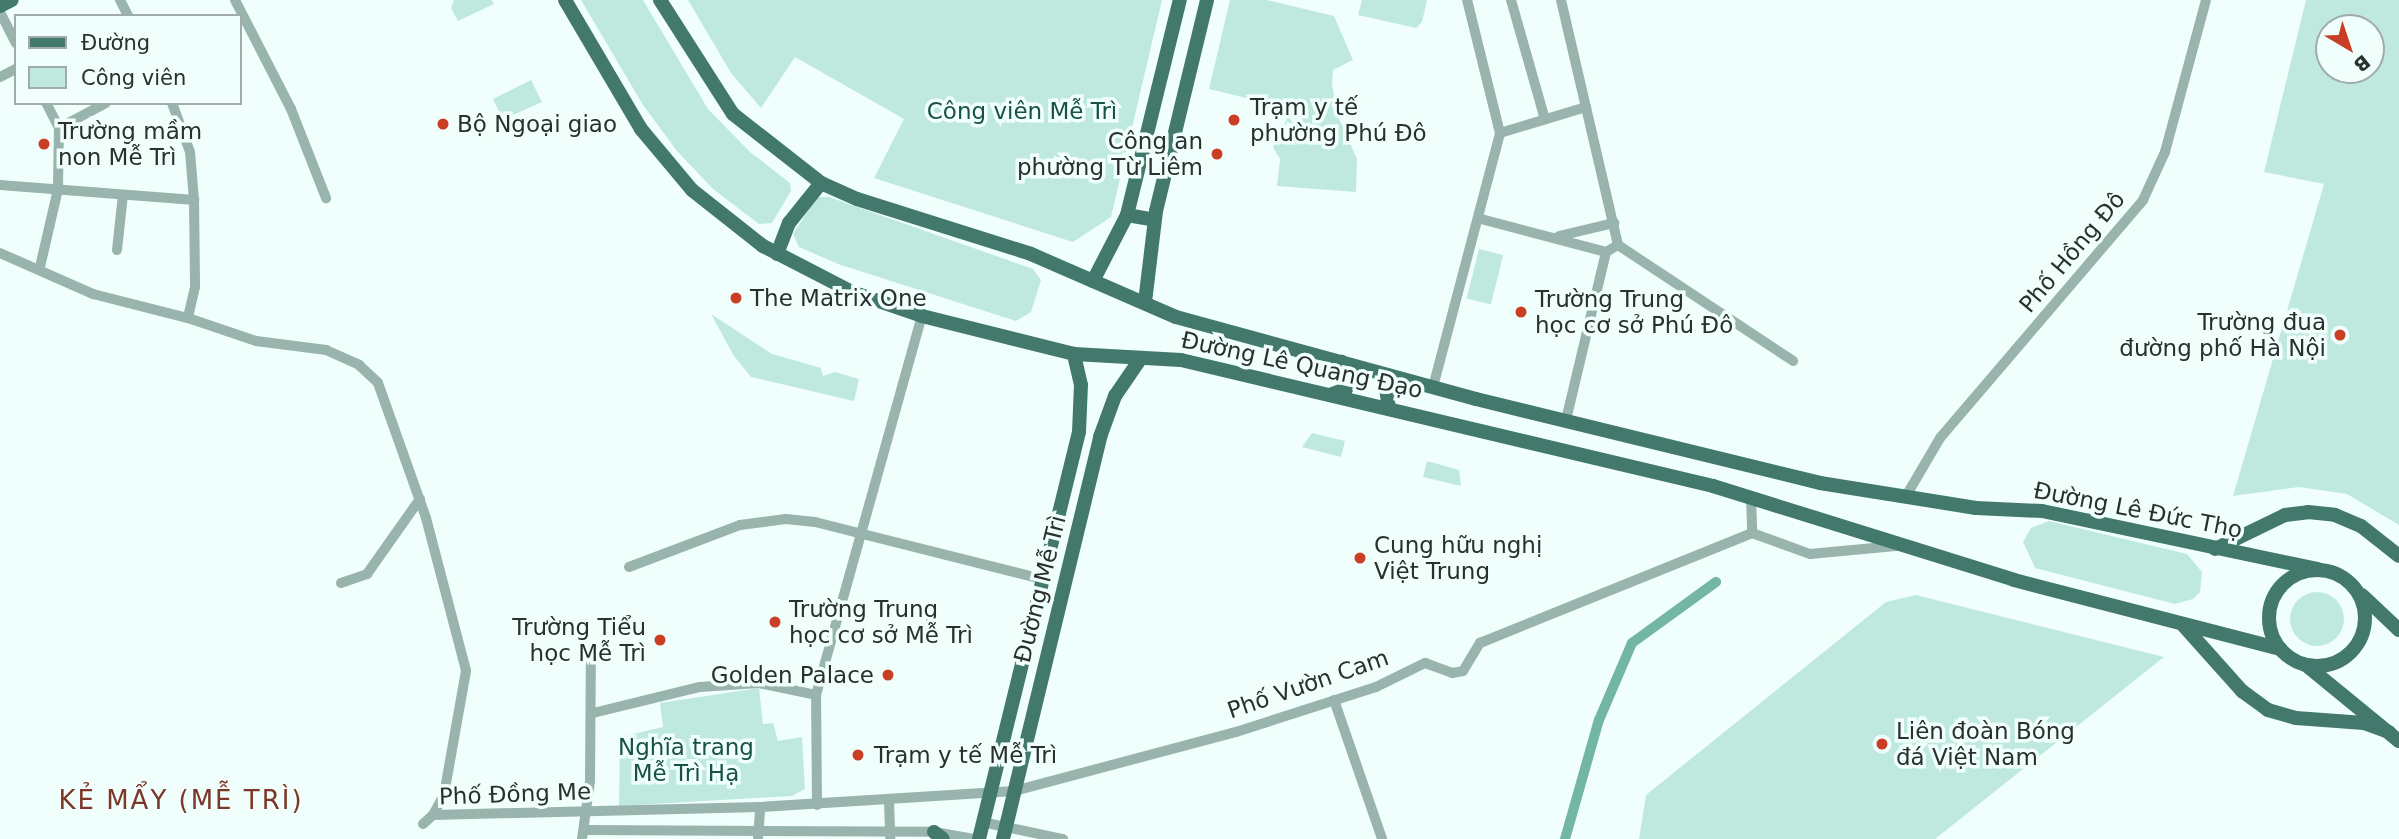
<!DOCTYPE html>
<meta charset="utf-8">
<style>
body{margin:0}
#map{position:relative;width:2399px;height:839px;overflow:hidden;background:#f0fffb;font-family:"DejaVu Sans",sans-serif}
div>[style]{position:absolute}
[style*='--x']{left:calc(var(--x)*1px);top:calc(var(--y)*1px);width:calc(var(--w)*1px);rotate:calc(var(--a)*1deg)}
.green>*{inset:0;background:#bfe9df;transform-origin:0 0}
.round{border-radius:50%}
.canal>*{height:10px;margin:-5px;padding:0 5px;transform-origin:5px;border-radius:5px;background:#73b6a6}
.minor>*{height:10px;margin:-5px;padding:0 5px;transform-origin:5px;border-radius:5px;background:#98b4ad}
.major>*{height:14px;margin:-7px;padding:0 7px;transform-origin:7px;border-radius:7px;background:#43796d}
.major>.ring{margin:-7px;padding:0;box-sizing:content-box;background:none;border:14px solid #43796d;border-radius:50%}
.dots>*{width:19px;height:19px;translate:-50% -50%;box-sizing:border-box;border:4px solid #f0fffb;border-radius:50%}
span{translate:-50% -50%;white-space:nowrap;text-align:center;line-height:1.15;-webkit-text-stroke:7px #f0fffb;paint-order:stroke}
.poi-label{font-size:23px;color:#29302e}
.left{translate:0 -50%;text-align:left}
.right{translate:-100% -50%;text-align:right}
.park-label{font-size:23px;color:#185146}
.street-label{font-size:23px;color:#29302e}
.quarter-label{font-size:26px;color:#7d3729;letter-spacing:2px}
.legend{position:absolute;left:14px;top:14px;width:228px;height:91px;box-sizing:border-box;background:#f0fffb;border:2px solid #a0aca9;margin:0;padding:9px 12px;list-style:none;font-size:21px;color:#29302e}
.legend li{display:flex;align-items:center;gap:14px;height:35px}
.legend b{width:35px;border:2px solid #a0aca9}
.north{position:absolute;left:2315px;top:14px;width:70px;height:70px;box-sizing:border-box;background:#f0fffb;border:2px solid #a0aca9;border-radius:50%;rotate:141deg;font-size:19px;font-weight:700;line-height:28px;text-align:center;color:#29302e}
.north::after{content:'';display:block;margin:auto;width:24px;height:32px;background:#c93e24;clip-path:polygon(50% 0,100% 100%,50% 72%,0 100%)}
</style>
<div id="map">
<div class="green">
<div style="clip-path:polygon(454px 0,492px 0,494px 4px,458px 21px,451px 8px)"></div>
<div style="clip-path:polygon(581px 0,643px 0,708px 109px,750px 152px,790px 183px,791px 191px,772px 223px,759px 224px,713px 189px,677px 151px,643px 105px)"></div>
<div style="clip-path:polygon(688px 0,1162px 0,1111px 217px,1073px 242px,874px 178px,904px 119px,795px 57px,761px 108px,731px 73px)"></div>
<div style="clip-path:polygon(1230px 0,1267px 0,1334px 16px,1353px 60px,1333px 70px,1332px 84px,1338px 116px,1357px 159px,1356px 192px,1277px 186px,1280px 159px,1273px 147px,1287px 119px,1263px 102px,1209px 89px)"></div>
<div style="clip-path:polygon(1362px 0,1427px 0,1422px 22px,1416px 28px,1358px 15px)"></div>
<div style="clip-path:polygon(evenodd,2306px 0,2399px 0,2399px 525px,2347px 494px,2299px 487px,2233px 496px,2324px 184px,2264px 172px,2306px 0,2329px 28px,2371px 28px,2371px 70px,2329px 70px,2329px 28px)"></div>
<div style="clip-path:polygon(531px 80px,542px 102px,513px 115px,500px 114px,493px 99px)"></div>
<div style="clip-path:polygon(817px 197px,829px 197px,1033px 269px,1041px 280px,1031px 312px,1016px 321px,838px 264px,799px 247px,793px 234px)"></div>
<div style="left:1479px;top:249px;width:25px;height:51px;rotate:14deg"></div>
<div style="clip-path:polygon(711px 314px,772px 354px,821px 368px,823px 376px,835px 372px,859px 379px,854px 401px,751px 377px,734px 356px)"></div>
<div style="clip-path:polygon(1312px 433px,1345px 441px,1341px 457px,1302px 447px)"></div>
<div style="clip-path:polygon(1427px 461px,1459px 470px,1461px 486px,1423px 477px)"></div>
<div style="clip-path:polygon(2049px 521px,2187px 554px,2202px 572px,2200px 592px,2193px 599px,2175px 604px,2035px 568px,2023px 542px,2031px 528px)"></div>
<div class="round" style="left:2290px;top:592px;width:54px;height:54px"></div>
<div style="clip-path:polygon(1916px 595px,2164px 657px,1935px 839px,1639px 839px,1646px 795px,1886px 602px)"></div>
<div style="clip-path:polygon(759px 688px,763px 724px,773px 723px,778px 741px,802px 737px,805px 789px,792px 796px,619px 806px,620px 737px,663px 727px,660px 703px)"></div>
</div>
<div class="canal">
<div style="--x:1565;--y:839;--w:124;--a:-74.1"></div>
<div style="--x:1599;--y:720;--w:84;--a:-66.8"></div>
<div style="--x:1632;--y:643;--w:104;--a:-36"></div>
</div>
<div class="minor">
<div style="--x:120;--y:0;--w:18;--a:63"></div>
<div style="--x:235;--y:0;--w:123;--a:62.8"></div>
<div style="--x:291;--y:109;--w:96;--a:68.5"></div>
<div style="--x:1511;--y:0;--w:124;--a:74.1"></div>
<div style="--x:1561;--y:0;--w:252;--a:76.9"></div>
<div style="--x:0;--y:12;--w:35;--a:63"></div>
<div style="--x:0;--y:77;--w:18;--a:-27"></div>
<div style="--x:172;--y:103;--w:52;--a:69.8"></div>
<div style="--x:190;--y:152;--w:48;--a:85.2"></div>
<div style="--x:194;--y:200;--w:87;--a:89.3"></div>
<div style="--x:195;--y:287;--w:32;--a:103"></div>
<div style="--x:59;--y:128;--w:53;--a:-28"></div>
<div style="--x:1500;--y:133;--w:90;--a:-16.8"></div>
<div style="--x:0;--y:185;--w:195;--a:4.4"></div>
<div style="--x:1481;--y:219;--w:129;--a:14.8"></div>
<div style="--x:1559;--y:236;--w:57;--a:-13.3"></div>
<div style="--x:1618;--y:245;--w:210;--a:33.5"></div>
<div style="--x:117;--y:250;--w:55;--a:-83.8"></div>
<div style="--x:0;--y:253;--w:102;--a:23.8"></div>
<div style="--x:93;--y:294;--w:98;--a:14.2"></div>
<div style="--x:188;--y:318;--w:72;--a:18.7"></div>
<div style="--x:256;--y:341;--w:71;--a:7.3"></div>
<div style="--x:326;--y:350;--w:36;--a:24"></div>
<div style="--x:359;--y:365;--w:26;--a:43"></div>
<div style="--x:378;--y:383;--w:143;--a:70.4"></div>
<div style="--x:426;--y:518;--w:158;--a:75.3"></div>
<div style="--x:466;--y:671;--w:126;--a:100.1"></div>
<div style="--x:444;--y:795;--w:23;--a:119"></div>
<div style="--x:40;--y:267;--w:80;--a:-77"></div>
<div style="--x:58;--y:189;--w:61;--a:-89.1"></div>
<div style="--x:59;--y:128;--w:28;--a:-117"></div>
<div style="--x:1433;--y:387;--w:263;--a:-75.2"></div>
<div style="--x:1500;--y:133;--w:137;--a:-103.9"></div>
<div style="--x:1566;--y:420;--w:173;--a:-76.6"></div>
<div style="--x:1606;--y:252;--w:14;--a:-30"></div>
<div style="--x:1906;--y:496;--w:67;--a:-59.6"></div>
<div style="--x:1940;--y:438;--w:313;--a:-49.5"></div>
<div style="--x:2143;--y:200;--w:53;--a:-65.4"></div>
<div style="--x:2165;--y:152;--w:157;--a:-74.9"></div>
<div style="--x:1751;--y:497;--w:36;--a:88"></div>
<div style="--x:1752;--y:533;--w:62;--a:19.9"></div>
<div style="--x:1810;--y:554;--w:86;--a:-5.3"></div>
<div style="--x:629;--y:567;--w:119;--a:-20.7"></div>
<div style="--x:740;--y:525;--w:46;--a:-7.4"></div>
<div style="--x:786;--y:519;--w:29;--a:6"></div>
<div style="--x:815;--y:522;--w:234;--a:14.1"></div>
<div style="--x:341;--y:583;--w:28;--a:-19"></div>
<div style="--x:367;--y:574;--w:92;--a:-54.8"></div>
<div style="--x:1334;--y:700;--w:147;--a:70.9"></div>
<div style="--x:593;--y:713;--w:110;--a:-13.7"></div>
<div style="--x:700;--y:687;--w:59;--a:-3.9"></div>
<div style="--x:759;--y:683;--w:58;--a:11.9"></div>
<div style="--x:889;--y:801;--w:38;--a:88"></div>
<div style="--x:817;--y:805;--w:110;--a:-90.5"></div>
<div style="--x:816;--y:695;--w:394;--a:-74.4"></div>
<div style="--x:982;--y:822;--w:83;--a:11.9"></div>
<div style="--x:423;--y:824;--w:13;--a:-42"></div>
<div style="--x:433;--y:815;--w:327;--a:-1.4"></div>
<div style="--x:760;--y:807;--w:255;--a:-3.6"></div>
<div style="--x:1014;--y:791;--w:230;--a:-14.9"></div>
<div style="--x:1236;--y:732;--w:147;--a:-17.8"></div>
<div style="--x:1376;--y:687;--w:55;--a:-26.1"></div>
<div style="--x:1425;--y:663;--w:29;--a:20"></div>
<div style="--x:1452;--y:673;--w:11;--a:-10"></div>
<div style="--x:1463;--y:671;--w:33;--a:-59"></div>
<div style="--x:1480;--y:643;--w:293;--a:-22"></div>
<div style="--x:584;--y:830;--w:350;--a:0.3"></div>
<div style="--x:934;--y:832;--w:42;--a:9.7"></div>
<div style="--x:582;--y:839;--w:59;--a:-82.1"></div>
<div style="--x:590;--y:781;--w:129;--a:-89.6"></div>
<div style="--x:758;--y:839;--w:32;--a:-86"></div>
</div>
<div class="major">
<div style="--x:565;--y:0;--w:150;--a:59.5"></div>
<div style="--x:641;--y:129;--w:80;--a:50.1"></div>
<div style="--x:692;--y:190;--w:90;--a:38.3"></div>
<div style="--x:763;--y:246;--w:100;--a:27.3"></div>
<div style="--x:852;--y:292;--w:74;--a:18.9"></div>
<div style="--x:922;--y:316;--w:157;--a:14"></div>
<div style="--x:1074;--y:354;--w:107;--a:3.2"></div>
<div style="--x:1181;--y:360;--w:547;--a:13.32"></div>
<div style="--x:1713;--y:486;--w:315;--a:17.3"></div>
<div style="--x:2014;--y:580;--w:275;--a:14.5"></div>
<div style="--x:660;--y:0;--w:135;--a:57.4"></div>
<div style="--x:733;--y:114;--w:112;--a:38.1"></div>
<div style="--x:821;--y:183;--w:39;--a:24"></div>
<div style="--x:857;--y:199;--w:182;--a:17.5"></div>
<div style="--x:1031;--y:254;--w:158;--a:23.5"></div>
<div style="--x:1176;--y:317;--w:311;--a:15.3"></div>
<div style="--x:1476;--y:399;--w:354;--a:13.7"></div>
<div style="--x:1820;--y:483;--w:158;--a:9.1"></div>
<div style="--x:1976;--y:508;--w:66;--a:2.6"></div>
<div style="--x:2042;--y:511;--w:282;--a:11.9"></div>
<div style="--x:0;--y:6;--w:13;--a:-27"></div>
<div style="--x:1127;--y:215;--w:27;--a:10"></div>
<div style="--x:777;--y:254;--w:33;--a:-69"></div>
<div style="--x:789;--y:223;--w:51;--a:-51.3"></div>
<div style="--x:1093;--y:281;--w:74;--a:-62.7"></div>
<div style="--x:1127;--y:215;--w:221;--a:-76.2"></div>
<div style="--x:1145;--y:302;--w:92;--a:-83.1"></div>
<div style="--x:1156;--y:211;--w:217;--a:-76.4"></div>
<div style="--x:1332;--y:394;--w:15;--a:-20"></div>
<div style="--x:1346;--y:389;--w:9;--a:-69"></div>
<div style="--x:1349;--y:381;--w:8;--a:-83"></div>
<div style="--x:1350;--y:373;--w:14;--a:-126"></div>
<div style="--x:1389;--y:408;--w:20;--a:-99"></div>
<div style="--x:1386;--y:388;--w:17;--a:-33"></div>
<div style="--x:2215;--y:549;--w:78;--a:-25.9"></div>
<div style="--x:2285;--y:515;--w:23;--a:-7"></div>
<div style="--x:2308;--y:512;--w:27;--a:6"></div>
<div style="--x:2335;--y:515;--w:28;--a:23"></div>
<div style="--x:2361;--y:526;--w:48;--a:38.3"></div>
<div class="ring" style="left:2269px;top:570px;width:82px;height:82px"></div>
<div style="--x:2362;--y:595;--w:51;--a:43.4"></div>
<div style="--x:2183;--y:625;--w:89;--a:48.2"></div>
<div style="--x:2242;--y:691;--w:32;--a:36"></div>
<div style="--x:2268;--y:710;--w:29;--a:16"></div>
<div style="--x:2296;--y:718;--w:68;--a:4.2"></div>
<div style="--x:2364;--y:723;--w:27;--a:20"></div>
<div style="--x:2306;--y:665;--w:120;--a:39.3"></div>
<div style="--x:934;--y:832;--w:11;--a:38"></div>
<div style="--x:979;--y:839;--w:419;--a:-76.2"></div>
<div style="--x:1079;--y:432;--w:47;--a:-87.6"></div>
<div style="--x:1081;--y:385;--w:32;--a:-103"></div>
<div style="--x:1003;--y:839;--w:414;--a:-76.4"></div>
<div style="--x:1100;--y:437;--w:44;--a:-69.9"></div>
<div style="--x:1115;--y:396;--w:46;--a:-55.6"></div>
</div>
<div class="dots">
<div style="left:1234px;top:120px;background:#c93e24"></div>
<div style="left:443px;top:124px;background:#c93e24"></div>
<div style="left:44px;top:144px;background:#c93e24"></div>
<div style="left:1217px;top:154px;background:#c93e24"></div>
<div style="left:736px;top:298px;background:#c93e24"></div>
<div style="left:1521px;top:312px;background:#c93e24"></div>
<div style="left:2340px;top:335px;background:#c93e24"></div>
<div style="left:1360px;top:558px;background:#c93e24"></div>
<div style="left:775px;top:622px;background:#c93e24"></div>
<div style="left:660px;top:640px;background:#c93e24"></div>
<div style="left:888px;top:675px;background:#c93e24"></div>
<div style="left:1882px;top:744px;background:#c93e24"></div>
<div style="left:858px;top:755px;background:#c93e24"></div>
</div>
<div class="poi-label">
<span class="left" style="left:1250px;top:120px">Trạm y tế<br>phường Phú Đô</span>
<span class="left" style="left:457px;top:124px">Bộ Ngoại giao</span>
<span class="left" style="left:58px;top:144px">Trường mầm<br>non Mễ Trì</span>
<span class="right" style="left:1203px;top:154px">Công an<br>phường Từ Liêm</span>
<span class="left" style="left:750px;top:298px">The Matrix One</span>
<span class="left" style="left:1535px;top:312px">Trường Trung<br>học cơ sở Phú Đô</span>
<span class="right" style="left:2326px;top:335px">Trường đua<br>đường phố Hà Nội</span>
<span class="left" style="left:1374px;top:558px">Cung hữu nghị<br>Việt Trung</span>
<span class="left" style="left:789px;top:622px">Trường Trung<br>học cơ sở Mễ Trì</span>
<span class="right" style="left:646px;top:640px">Trường Tiểu<br>học Mễ Trì</span>
<span class="right" style="left:874px;top:675px">Golden Palace</span>
<span class="left" style="left:1896px;top:744px">Liên đoàn Bóng<br>đá Việt Nam</span>
<span class="left" style="left:874px;top:755px">Trạm y tế Mễ Trì</span>
</div>
<div class="park-label">
<span style="left:1022px;top:111px">Công viên Mễ Trì</span>
<span style="left:686px;top:760px">Nghĩa trang<br>Mễ Trì Hạ</span>
</div>
<div class="street-label">
<span style="left:2072px;top:252px;rotate:-50deg">Phố Hồng Đô</span>
<span style="left:1302px;top:365px;rotate:12deg">Đường Lê Quang Đạo</span>
<span style="left:2138px;top:510px;rotate:11deg">Đường Lê Đức Thọ</span>
<span style="left:1040px;top:589px;rotate:-76deg">Đường Mễ Trì</span>
<span style="left:1308px;top:684px;rotate:-19deg">Phố Vườn Cam</span>
<span style="left:515px;top:794px;rotate:-2deg">Phố Đồng Me</span>
</div>
<div class="quarter-label">
<span style="left:181px;top:801px">KẺ MẨY (MỄ TRÌ)</span>
</div>
<ul class="legend">
<li><b style="height:9px;background:#43796d"></b>Đường</li>
<li><b style="height:19px;background:#bfe9df"></b>Công viên</li>
</ul>
<div class="north">B</div>
</div>
